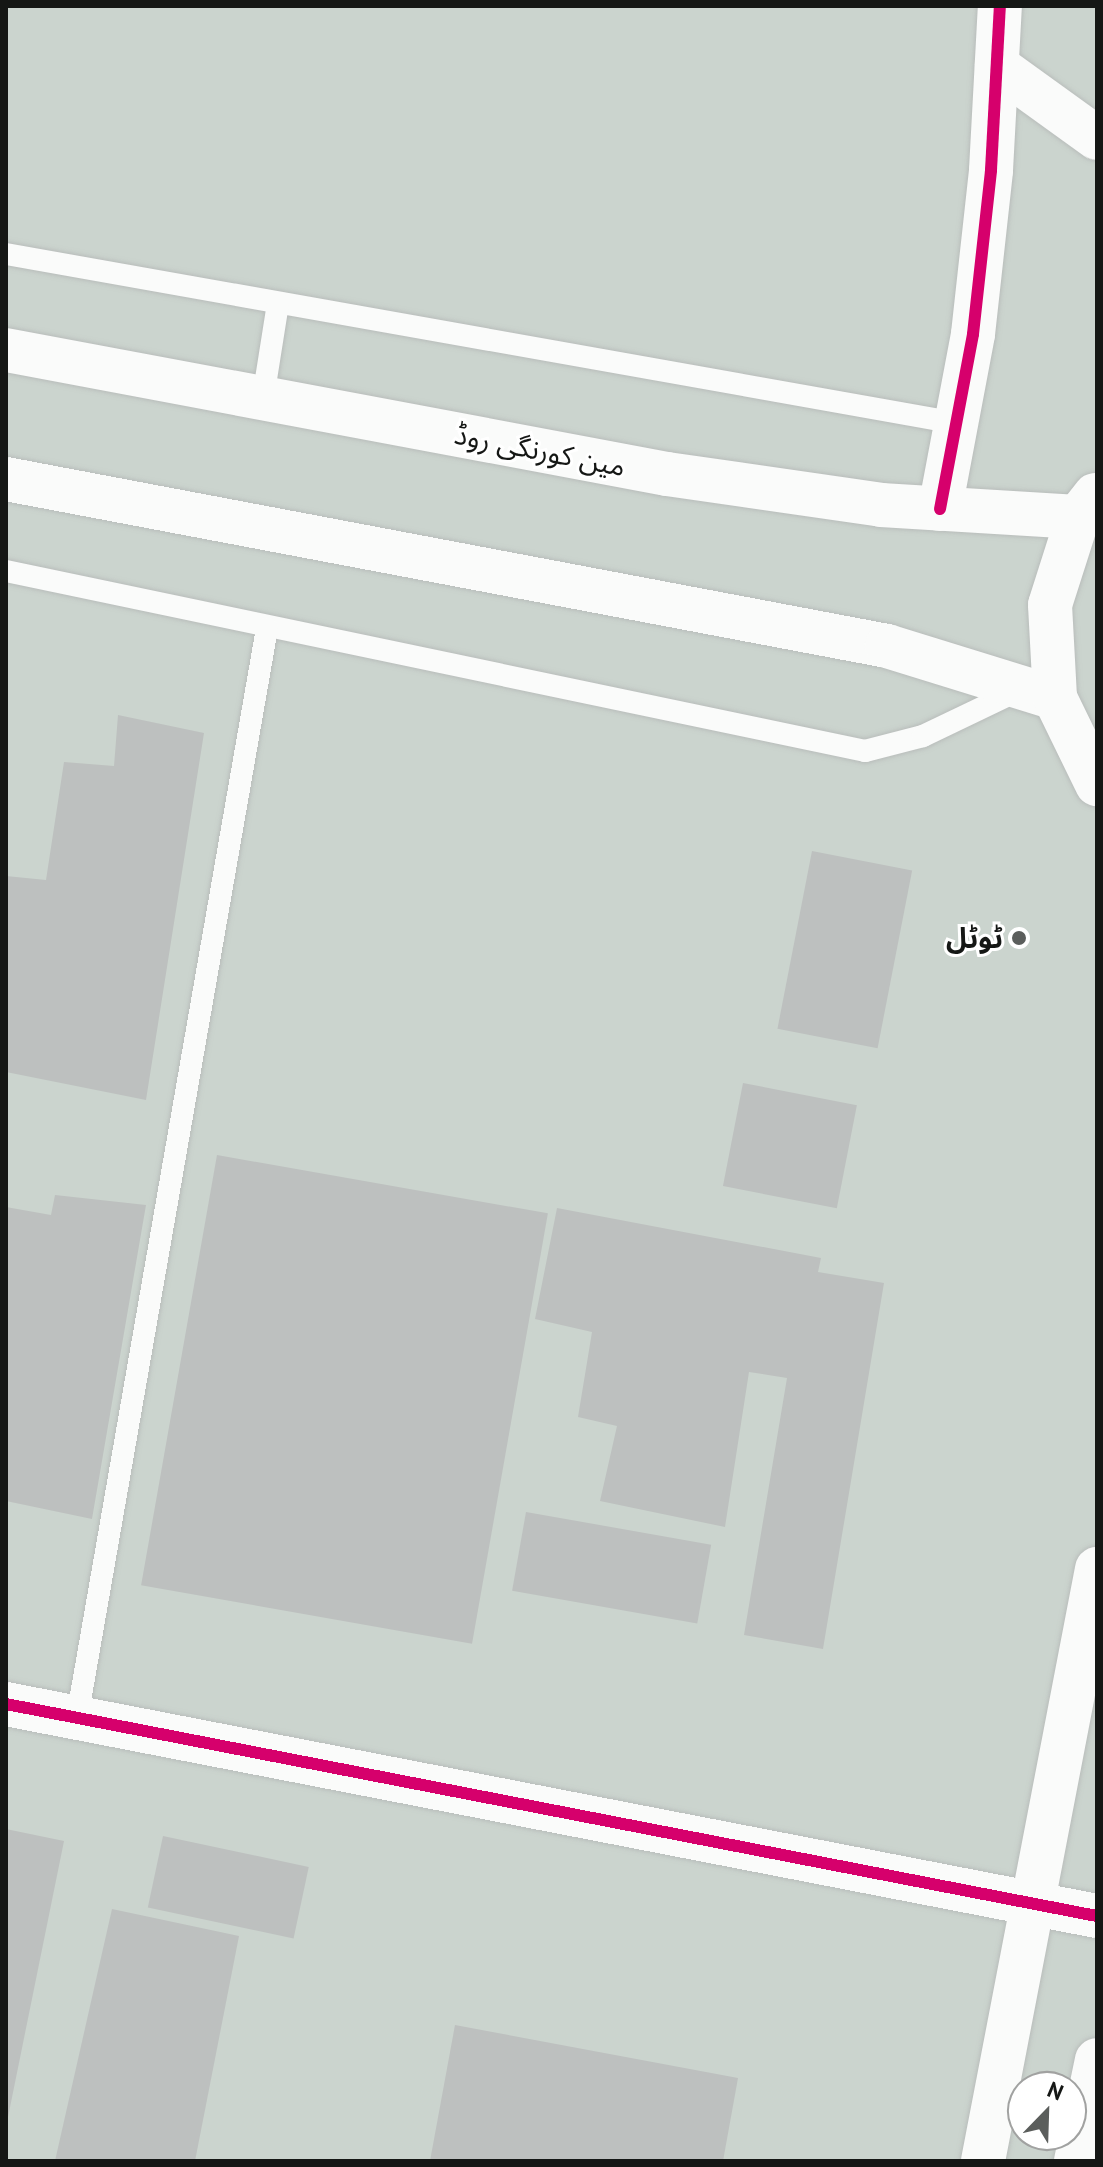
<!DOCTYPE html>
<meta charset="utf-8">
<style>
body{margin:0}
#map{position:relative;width:1103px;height:2167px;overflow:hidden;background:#dde2df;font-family:"PT Sans","Noto Sans Arabic",sans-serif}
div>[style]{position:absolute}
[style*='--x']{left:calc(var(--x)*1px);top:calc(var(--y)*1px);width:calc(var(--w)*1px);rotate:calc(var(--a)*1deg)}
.built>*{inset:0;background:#cbd4ce}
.building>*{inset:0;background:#bdc0bf;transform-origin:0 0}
.roads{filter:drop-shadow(0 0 2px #b9bdbb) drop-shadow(0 0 2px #b9bdbb)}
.service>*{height:22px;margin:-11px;padding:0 11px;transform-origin:11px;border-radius:11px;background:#fafbfa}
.minor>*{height:44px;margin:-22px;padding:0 22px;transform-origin:22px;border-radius:22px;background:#fafbfa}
.secondary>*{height:44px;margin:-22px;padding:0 22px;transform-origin:22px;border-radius:22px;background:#fafbfa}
.primary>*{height:44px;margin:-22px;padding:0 22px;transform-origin:22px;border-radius:22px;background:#fafbfa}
.cycleway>*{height:12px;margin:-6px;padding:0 6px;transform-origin:6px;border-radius:6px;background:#d6006c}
.dots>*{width:22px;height:22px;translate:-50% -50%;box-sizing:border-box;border:4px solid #fff;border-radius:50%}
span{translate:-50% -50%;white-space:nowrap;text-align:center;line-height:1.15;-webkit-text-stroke:6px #fff;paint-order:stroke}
.street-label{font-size:28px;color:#151715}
.poi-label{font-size:28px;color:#151715;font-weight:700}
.right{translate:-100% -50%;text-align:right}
.frame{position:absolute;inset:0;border:8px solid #151715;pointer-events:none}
.north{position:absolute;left:1007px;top:2071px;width:80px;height:80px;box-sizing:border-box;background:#fff;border:2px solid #a1a2a1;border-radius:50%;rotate:23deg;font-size:22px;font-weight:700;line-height:32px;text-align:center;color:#151715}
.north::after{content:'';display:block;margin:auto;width:28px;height:36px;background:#5b5e5c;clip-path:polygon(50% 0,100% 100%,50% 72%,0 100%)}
</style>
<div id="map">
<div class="built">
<div style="clip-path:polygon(evenodd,6px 6px,1097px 6px,1097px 2161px,6px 2161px,6px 6px,1023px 2087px,1071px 2087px,1071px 2135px,1023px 2135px,1023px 2087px)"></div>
</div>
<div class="building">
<div style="clip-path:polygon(118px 715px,204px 733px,146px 1100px,6px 1072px,6px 876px,46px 880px,64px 762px,114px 766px)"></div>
<div style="left:812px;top:851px;width:102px;height:181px;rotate:11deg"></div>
<div style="left:743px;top:1083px;width:116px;height:105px;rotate:11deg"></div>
<div style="left:217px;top:1155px;width:336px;height:437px;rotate:10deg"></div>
<div style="clip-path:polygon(55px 1195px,146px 1205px,92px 1519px,6px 1501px,6px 1207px,51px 1215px)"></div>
<div style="clip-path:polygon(557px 1208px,821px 1258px,818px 1272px,884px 1283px,823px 1649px,744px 1635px,787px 1378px,749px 1372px,725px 1527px,600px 1501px,617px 1426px,578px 1417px,592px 1332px,535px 1319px)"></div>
<div style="left:526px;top:1512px;width:188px;height:80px;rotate:10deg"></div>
<div style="clip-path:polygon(6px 1829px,64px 1841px,7px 2122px,6px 2122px)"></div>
<div style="left:163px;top:1836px;width:149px;height:73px;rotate:12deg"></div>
<div style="clip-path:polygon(112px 1909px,239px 1936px,195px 2161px,55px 2161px)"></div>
<div style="clip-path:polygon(455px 2025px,738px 2078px,723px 2161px,430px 2161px)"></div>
</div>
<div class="roads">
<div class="service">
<div style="--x:6;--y:254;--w:966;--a:10.08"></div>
<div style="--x:263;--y:398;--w:96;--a:-81"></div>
<div style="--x:6;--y:571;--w:878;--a:11.83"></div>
<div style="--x:865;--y:751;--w:60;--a:-14.5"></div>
<div style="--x:923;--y:736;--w:109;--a:-25.6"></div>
<div style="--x:77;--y:1718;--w:1106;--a:-80.11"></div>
</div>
<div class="minor">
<div style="--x:997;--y:66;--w:123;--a:35.8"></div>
<div style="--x:940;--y:509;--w:178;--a:-79.3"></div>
<div style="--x:973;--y:334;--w:165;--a:-83.7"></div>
<div style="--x:991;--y:170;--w:164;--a:-86.9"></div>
<div style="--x:6;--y:1704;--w:1111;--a:11"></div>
</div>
<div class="secondary">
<div style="--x:983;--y:2161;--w:603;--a:-79.1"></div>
<div style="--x:1076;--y:2161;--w:103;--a:-78.3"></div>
</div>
<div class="primary">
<div style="--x:6;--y:350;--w:673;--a:10.62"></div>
<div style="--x:667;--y:474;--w:216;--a:8.2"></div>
<div style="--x:881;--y:505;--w:197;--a:3.5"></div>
<div style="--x:6;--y:479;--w:897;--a:10.73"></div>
<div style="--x:887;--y:646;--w:176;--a:17.2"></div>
<div style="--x:1095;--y:495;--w:28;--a:128"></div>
<div style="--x:1078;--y:517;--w:92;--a:107.7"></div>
<div style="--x:1050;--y:605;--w:93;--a:86.9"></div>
<div style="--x:1055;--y:698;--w:96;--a:64"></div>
</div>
</div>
<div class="cycleway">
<div style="--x:940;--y:509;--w:178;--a:-79.3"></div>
<div style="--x:973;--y:334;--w:165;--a:-83.7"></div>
<div style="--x:991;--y:170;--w:164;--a:-86.9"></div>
<div style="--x:6;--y:1704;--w:1111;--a:11"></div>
</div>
<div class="dots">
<div style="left:1019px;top:938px;background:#5b5e5c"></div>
</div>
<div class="street-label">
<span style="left:540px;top:450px;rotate:11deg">مین کورنگی روڈ</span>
</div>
<div class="poi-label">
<span class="right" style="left:1003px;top:938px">ٹوٹل</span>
</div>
<div class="frame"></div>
<div class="north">N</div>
</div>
